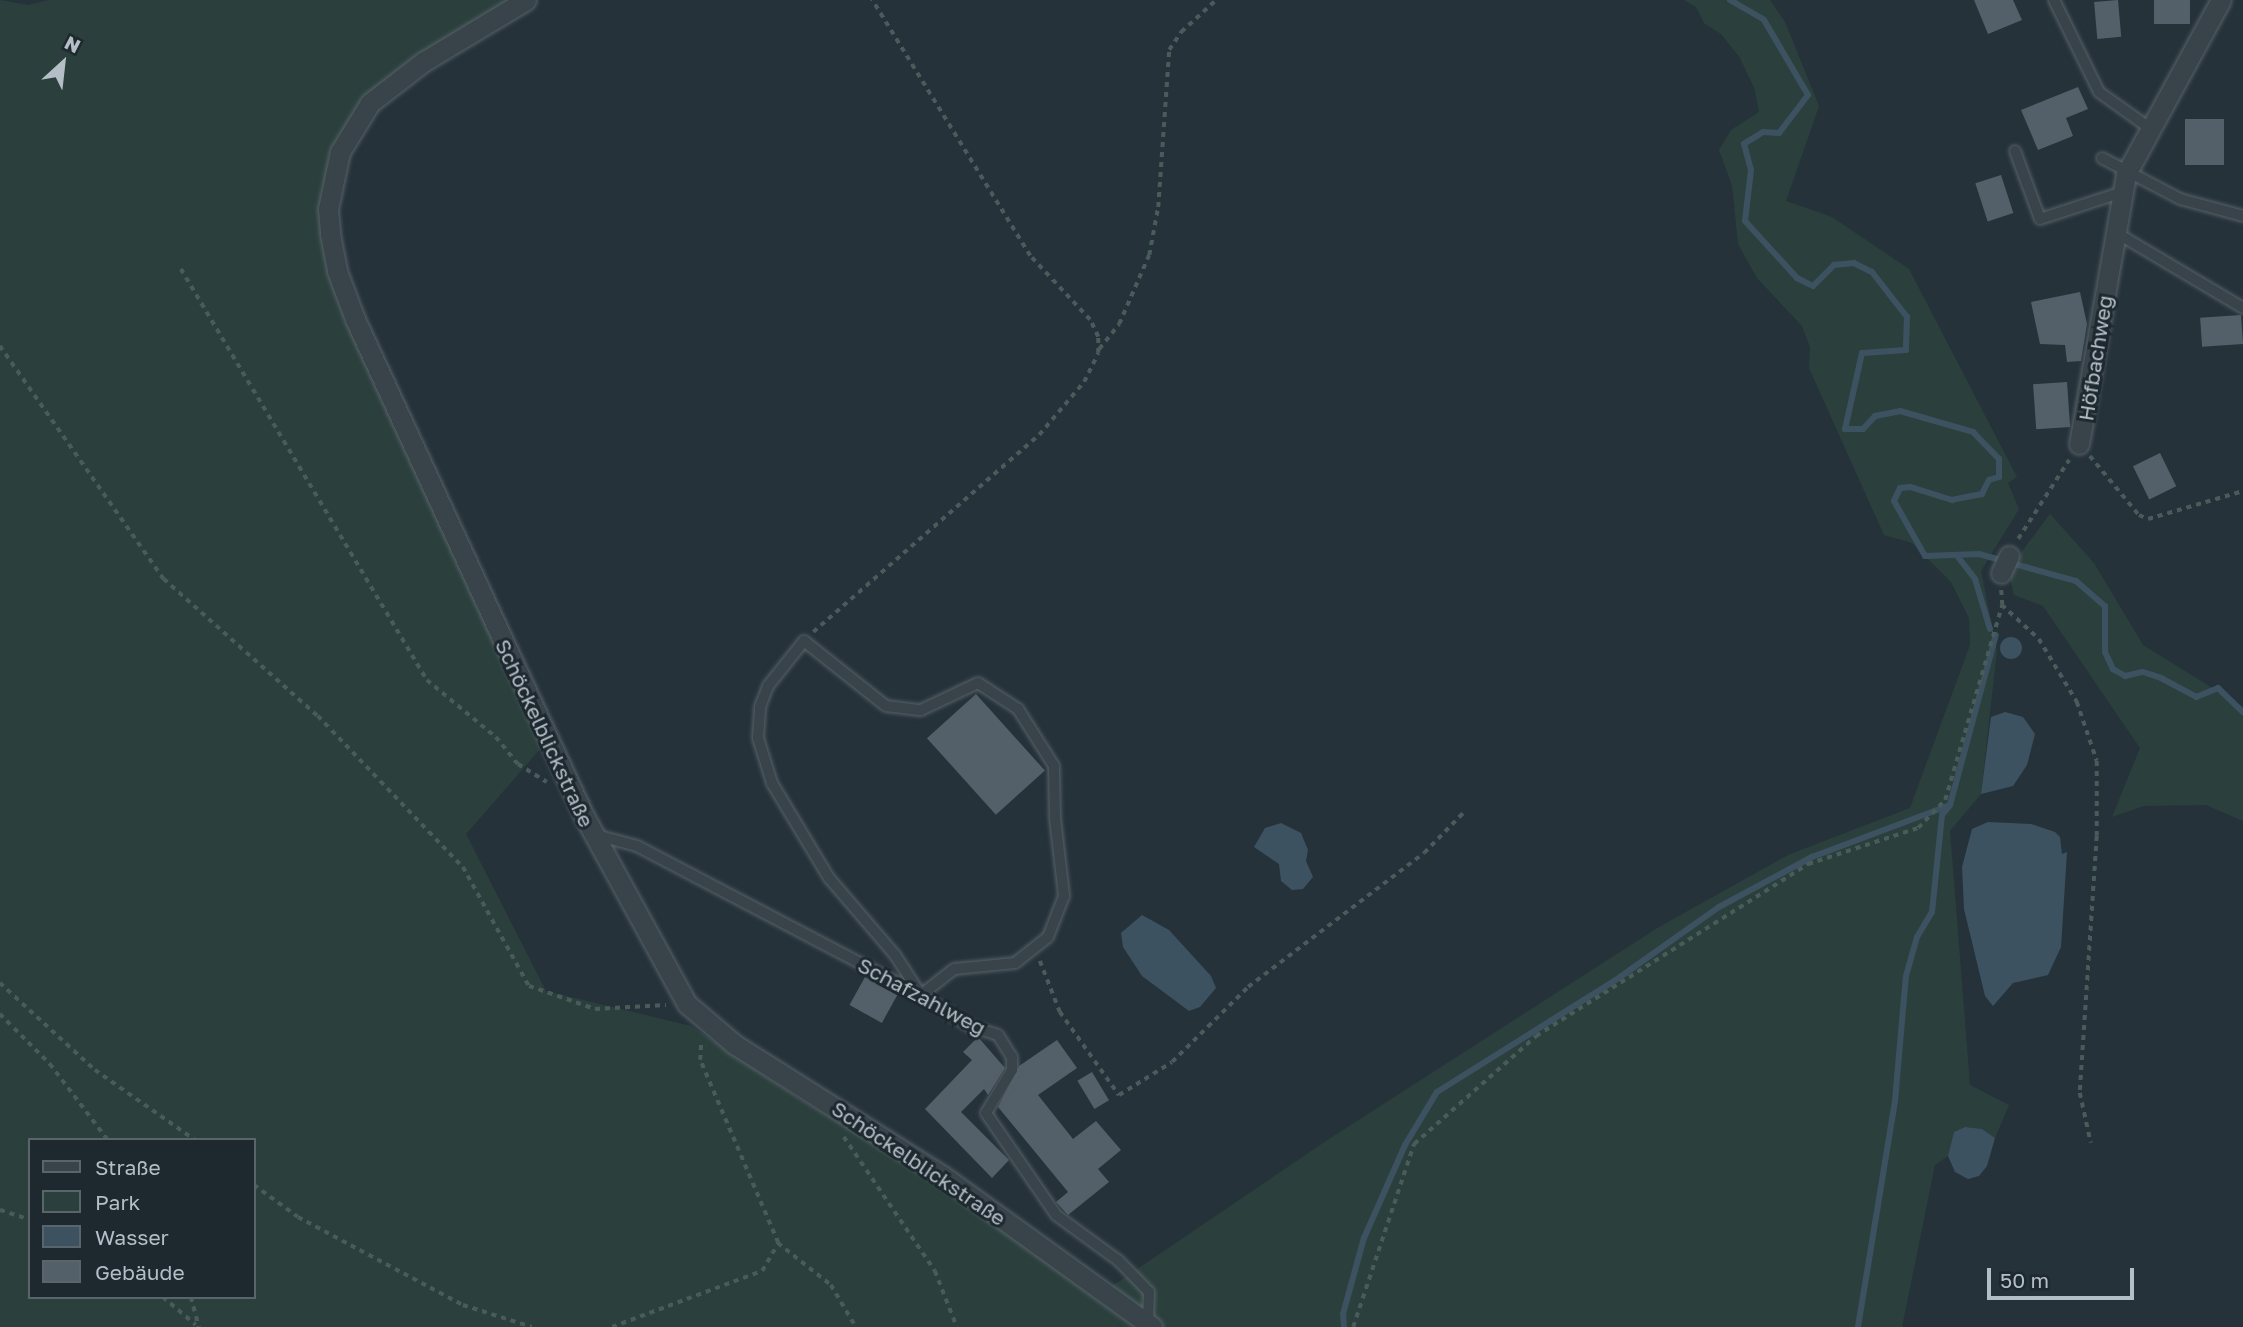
<!DOCTYPE html>
<meta charset="utf-8">
<style>
body{margin:0}
#map{position:relative;width:2243px;height:1327px;overflow:hidden;background:#25323a;font-family:"Golos Text",sans-serif}
div>[style]{position:absolute}
[style*='--x']{left:calc(var(--x)*1px);top:calc(var(--y)*1px);width:calc(var(--w)*1px);rotate:calc(var(--a)*1deg)}
.green>*{inset:0;background:#2b403d}
.water>*{inset:0;background:#3d5261}
.round{border-radius:50%}
.stream>*{height:6px;margin:-3px;padding:0 3px;transform-origin:3px;border-radius:3px;background:#3d5261}
.building>*{inset:0;background:#536069;transform-origin:0 0}
.path>*{height:3.5px;margin-top:-1.75px;transform-origin:0;background:repeating-linear-gradient(90deg,#495c5a 0 5px,transparent 0 10px)}
.roads{filter:drop-shadow(0 0 2px #576168) drop-shadow(0 0 2px #576168)}
.lane>*{height:10px;margin:-5px;padding:0 5px;transform-origin:5px;border-radius:5px;background:#39434a}
.street>*{height:19px;margin:-9.5px;padding:0 9.5px;transform-origin:9.5px;border-radius:9.5px;background:#39434a}
span{translate:-50% -50%;white-space:nowrap;text-align:center;line-height:1.15;-webkit-text-stroke:6px #1e282f;paint-order:stroke}
.street-label{font-size:21px;color:#b4bec6}
.legend{position:absolute;left:28px;top:1138px;width:228px;height:161px;box-sizing:border-box;background:#1e282f;border:2px solid #5a646b;margin:0;padding:9px 12px;list-style:none;font-size:21px;color:#b4bec6}
.legend li{display:flex;align-items:center;gap:14px;height:35px}
.legend b{width:35px;border:2px solid #5a646b}
.north{position:absolute;left:28px;top:28px;width:70px;height:70px;-webkit-text-stroke:5px #1e282f;paint-order:stroke;rotate:27deg;font-size:19px;font-weight:700;line-height:28px;text-align:center;color:#b4bec6}
.north::after{content:'';display:block;margin:auto;width:24px;height:32px;background:#b4bec6;clip-path:polygon(50% 0,100% 100%,50% 72%,0 100%)}
.scale{position:absolute;left:1987px;top:1268px;width:147px;height:32px;box-sizing:border-box;border:4px solid #b4bec6;border-top:0;padding-left:9px;font-size:21px;line-height:24px;white-space:nowrap;color:#b4bec6;-webkit-text-stroke:5px #1e282f;paint-order:stroke}
</style>
<div id="map">
<div class="green">
<div style="clip-path:polygon(evenodd,0 0,28px 5px,49px 0,509px 0,418px 55px,363px 97px,331px 149px,320px 209px,329px 274px,347px 322px,542px 747px,466px 834px,546px 991px,691px 1026px,798px 1098px,940px 1183px,1102px 1293px,1329px 1139px,1659px 927px,1788px 855px,1910px 808px,1970px 645px,1969px 618px,1951px 582px,1912px 543px,1884px 535px,1809px 368px,1810px 347px,1802px 326px,1757px 278px,1738px 244px,1732px 185px,1719px 150px,1731px 130px,1759px 112px,1755px 90px,1740px 58px,1721px 34px,1704px 23px,1696px 7px,1684px 0,1770px 0,1785px 22px,1819px 106px,1786px 201px,1832px 217px,1909px 269px,2017px 477px,2008px 483px,2019px 509px,1981px 571px,1997px 650px,1981px 794px,1950px 831px,1970px 1085px,2009px 1105px,1995px 1138px,1981px 1129px,1965px 1127px,1954px 1132px,1948px 1156px,1935px 1165px,1902px 1327px,0 1327px,0 0,30px 1140px,254px 1140px,254px 1297px,30px 1297px,30px 1140px)"></div>
<div style="clip-path:polygon(2050px 514px,2094px 563px,2143px 645px,2243px 707px,2243px 821px,2206px 805px,2144px 806px,2112px 817px,2140px 748px,2043px 606px,2014px 595px,2008px 570px)"></div>
</div>
<div class="water">
<div class="round" style="left:2000px;top:637px;width:22px;height:22px"></div>
<div style="clip-path:polygon(2005px 712px,2023px 717px,2035px 734px,2027px 765px,2013px 786px,1981px 794px,1991px 717px)"></div>
<div style="clip-path:polygon(1988px 822px,2031px 824px,2055px 832px,2060px 837px,2062px 854px,2067px 852px,2061px 947px,2048px 975px,2013px 983px,1993px 1006px,1985px 996px,1964px 909px,1962px 867px,1972px 829px)"></div>
<div style="clip-path:polygon(1281px 823px,1301px 833px,1308px 850px,1306px 861px,1313px 877px,1303px 889px,1292px 890px,1281px 881px,1279px 864px,1254px 847px,1265px 828px)"></div>
<div style="clip-path:polygon(1142px 915px,1169px 930px,1211px 976px,1216px 988px,1200px 1007px,1189px 1011px,1142px 976px,1123px 947px,1121px 933px)"></div>
<div style="clip-path:polygon(1965px 1127px,1982px 1129px,1995px 1138px,1987px 1166px,1979px 1176px,1968px 1179px,1955px 1172px,1948px 1156px,1954px 1132px)"></div>
</div>
<div class="stream">
<div style="--x:1730;--y:0;--w:39;--a:30"></div>
<div style="--x:1764;--y:20;--w:87;--a:59.6"></div>
<div style="--x:1808;--y:95;--w:48;--a:127.3"></div>
<div style="--x:1779;--y:133;--w:16;--a:-176"></div>
<div style="--x:1763;--y:132;--w:22;--a:148"></div>
<div style="--x:1744;--y:144;--w:27;--a:75"></div>
<div style="--x:1751;--y:170;--w:51;--a:96.7"></div>
<div style="--x:1745;--y:221;--w:77;--a:47.6"></div>
<div style="--x:1797;--y:278;--w:18;--a:27"></div>
<div style="--x:1813;--y:286;--w:30;--a:-45"></div>
<div style="--x:1834;--y:265;--w:20;--a:-6"></div>
<div style="--x:1854;--y:263;--w:20;--a:27"></div>
<div style="--x:1872;--y:272;--w:57;--a:52.1"></div>
<div style="--x:1907;--y:317;--w:33;--a:92"></div>
<div style="--x:1906;--y:350;--w:44;--a:176.1"></div>
<div style="--x:1862;--y:353;--w:78;--a:102.6"></div>
<div style="--x:1845;--y:429;--w:18;--a:0"></div>
<div style="--x:1863;--y:429;--w:18;--a:-47"></div>
<div style="--x:1875;--y:416;--w:25;--a:-11"></div>
<div style="--x:1900;--y:411;--w:76;--a:16"></div>
<div style="--x:1973;--y:432;--w:37;--a:46"></div>
<div style="--x:1999;--y:459;--w:18;--a:90"></div>
<div style="--x:1999;--y:477;--w:10;--a:163"></div>
<div style="--x:1989;--y:480;--w:16;--a:117"></div>
<div style="--x:1982;--y:494;--w:31;--a:169"></div>
<div style="--x:1952;--y:500;--w:44;--a:-162.8"></div>
<div style="--x:1910;--y:487;--w:10;--a:174"></div>
<div style="--x:1900;--y:488;--w:14;--a:115"></div>
<div style="--x:1894;--y:501;--w:63;--a:60.6"></div>
<div style="--x:1925;--y:556;--w:54;--a:-2.1"></div>
<div style="--x:1979;--y:554;--w:101;--a:15.6"></div>
<div style="--x:2076;--y:581;--w:38;--a:41"></div>
<div style="--x:2105;--y:606;--w:46;--a:90"></div>
<div style="--x:2105;--y:652;--w:19;--a:65"></div>
<div style="--x:2113;--y:669;--w:14;--a:30"></div>
<div style="--x:2125;--y:676;--w:18;--a:-13"></div>
<div style="--x:2143;--y:672;--w:19;--a:18"></div>
<div style="--x:2161;--y:678;--w:40;--a:28"></div>
<div style="--x:2196;--y:697;--w:24;--a:-22"></div>
<div style="--x:2218;--y:688;--w:35;--a:44"></div>
<div style="--x:1958;--y:557;--w:28;--a:52"></div>
<div style="--x:1975;--y:579;--w:52;--a:73.3"></div>
<div style="--x:1344;--y:1327;--w:13;--a:-94"></div>
<div style="--x:1343;--y:1314;--w:79;--a:-74.6"></div>
<div style="--x:1364;--y:1238;--w:102;--a:-66.2"></div>
<div style="--x:1405;--y:1145;--w:62;--a:-58.9"></div>
<div style="--x:1437;--y:1092;--w:216;--a:-32.1"></div>
<div style="--x:1620;--y:977;--w:121;--a:-35.3"></div>
<div style="--x:1719;--y:907;--w:106;--a:-28.3"></div>
<div style="--x:1812;--y:857;--w:147;--a:-20.6"></div>
<div style="--x:1858;--y:1327;--w:229;--a:-80.7"></div>
<div style="--x:1895;--y:1101;--w:125;--a:-85"></div>
<div style="--x:1906;--y:976;--w:41;--a:-74.2"></div>
<div style="--x:1917;--y:937;--w:29;--a:-59"></div>
<div style="--x:1932;--y:912;--w:98;--a:-84.1"></div>
<div style="--x:1942;--y:815;--w:13;--a:-51"></div>
<div style="--x:1950;--y:805;--w:176;--a:-74.9"></div>
</div>
<div class="building">
<div style="clip-path:polygon(1974px 0,2013px 0,2022px 20px,1988px 34px)"></div>
<div style="left:2118px;top:0;width:37px;height:24px;rotate:85deg"></div>
<div style="left:2154px;top:0;width:36px;height:24px"></div>
<div style="clip-path:polygon(2078px 87px,2088px 109px,2066px 118px,2073px 136px,2038px 150px,2021px 110px)"></div>
<div style="left:2185px;top:119px;width:39px;height:46px"></div>
<div style="left:2001px;top:175px;width:40px;height:27px;rotate:72deg"></div>
<div style="clip-path:polygon(2080px 292px,2087px 324px,2081px 361px,2067px 362px,2065px 345px,2040px 344px,2031px 302px)"></div>
<div style="left:2241px;top:315px;width:29px;height:41px;rotate:86deg"></div>
<div style="left:2067px;top:382px;width:45px;height:34px;rotate:86deg"></div>
<div style="left:2160px;top:453px;width:37px;height:30px;rotate:64deg"></div>
<div style="left:976px;top:694px;width:103px;height:66px;rotate:48deg"></div>
<div style="left:865px;top:977px;width:37px;height:32px;rotate:29deg"></div>
<div style="clip-path:polygon(978px 1037px,1005px 1068px,988px 1095px,984px 1089px,961px 1112px,1009px 1160px,992px 1178px,925px 1109px,972px 1060px,963px 1052px)"></div>
<div style="clip-path:polygon(1057px 1040px,1077px 1068px,1038px 1095px,1073px 1139px,1096px 1121px,1121px 1150px,1098px 1169px,1109px 1182px,1068px 1215px,1056px 1202px,1068px 1192px,998px 1107px,1019px 1066px)"></div>
<div style="left:1092px;top:1072px;width:33px;height:17px;rotate:59deg"></div>
</div>
<div class="path">
<div style="--x:181;--y:269;--w:479;--a:59.1"></div>
<div style="--x:427;--y:680;--w:89;--a:39.6"></div>
<div style="--x:496;--y:737;--w:35;--a:51"></div>
<div style="--x:518;--y:764;--w:34;--a:32"></div>
<div style="--x:0;--y:346;--w:285;--a:54.9"></div>
<div style="--x:164;--y:579;--w:206;--a:41.7"></div>
<div style="--x:318;--y:716;--w:209;--a:46.2"></div>
<div style="--x:463;--y:867;--w:136;--a:61"></div>
<div style="--x:529;--y:986;--w:70;--a:19.2"></div>
<div style="--x:595;--y:1009;--w:71;--a:-3.2"></div>
<div style="--x:1099;--y:349;--w:32;--a:-51"></div>
<div style="--x:1119;--y:324;--w:75;--a:-66.5"></div>
<div style="--x:1149;--y:255;--w:49;--a:-79.4"></div>
<div style="--x:1158;--y:207;--w:157;--a:-86"></div>
<div style="--x:1169;--y:50;--w:22;--a:-56"></div>
<div style="--x:1181;--y:32;--w:47;--a:-42.4"></div>
<div style="--x:2090;--y:456;--w:77;--a:50.3"></div>
<div style="--x:2139;--y:515;--w:10;--a:24"></div>
<div style="--x:2148;--y:519;--w:99;--a:-16.4"></div>
<div style="--x:2018;--y:539;--w:94;--a:-57.2"></div>
<div style="--x:2002;--y:605;--w:50;--a:42.6"></div>
<div style="--x:2039;--y:639;--w:74;--a:58.9"></div>
<div style="--x:2077;--y:702;--w:62;--a:71.3"></div>
<div style="--x:2097;--y:761;--w:75;--a:90"></div>
<div style="--x:2097;--y:836;--w:258;--a:93.8"></div>
<div style="--x:2080;--y:1093;--w:51;--a:77.6"></div>
<div style="--x:813;--y:632;--w:300;--a:-41.1"></div>
<div style="--x:1039;--y:435;--w:70;--a:-49.7"></div>
<div style="--x:1084;--y:382;--w:32;--a:-64"></div>
<div style="--x:1098;--y:353;--w:16;--a:-90"></div>
<div style="--x:1098;--y:337;--w:19;--a:-115"></div>
<div style="--x:1090;--y:320;--w:88;--a:-133.2"></div>
<div style="--x:1030;--y:256;--w:301;--a:-121.7"></div>
<div style="--x:1040;--y:961;--w:55;--a:68.6"></div>
<div style="--x:1060;--y:1012;--w:102;--a:54.6"></div>
<div style="--x:1119;--y:1095;--w:62;--a:-31.9"></div>
<div style="--x:1172;--y:1062;--w:107;--a:-44.6"></div>
<div style="--x:1248;--y:987;--w:221;--a:-37.3"></div>
<div style="--x:1424;--y:853;--w:60;--a:-45.7"></div>
<div style="--x:0;--y:983;--w:129;--a:42.5"></div>
<div style="--x:95;--y:1070;--w:122;--a:35"></div>
<div style="--x:0;--y:1014;--w:71;--a:45"></div>
<div style="--x:50;--y:1064;--w:96;--a:52.7"></div>
<div style="--x:844;--y:1137;--w:162;--a:55.8"></div>
<div style="--x:935;--y:1271;--w:60;--a:68.6"></div>
<div style="--x:254;--y:1185;--w:54;--a:36"></div>
<div style="--x:298;--y:1217;--w:187;--a:28.1"></div>
<div style="--x:463;--y:1305;--w:72;--a:17.7"></div>
<div style="--x:0;--y:1210;--w:32;--a:18"></div>
<div style="--x:778;--y:1243;--w:68;--a:38.4"></div>
<div style="--x:831;--y:1285;--w:49;--a:59.2"></div>
<div style="--x:163;--y:1297;--w:43;--a:40.3"></div>
<div style="--x:191;--y:1297;--w:31;--a:75"></div>
<div style="--x:612;--y:1327;--w:160;--a:-20.5"></div>
<div style="--x:762;--y:1271;--w:32;--a:-60"></div>
<div style="--x:778;--y:1243;--w:199;--a:-113.1"></div>
<div style="--x:700;--y:1060;--w:19;--a:-87"></div>
<div style="--x:1353;--y:1327;--w:193;--a:-71.6"></div>
<div style="--x:1414;--y:1144;--w:163;--a:-41.5"></div>
<div style="--x:1536;--y:1036;--w:322;--a:-32.3"></div>
<div style="--x:1808;--y:864;--w:116;--a:-18.1"></div>
<div style="--x:1918;--y:828;--w:39;--a:-46"></div>
<div style="--x:1945;--y:800;--w:203;--a:-73.7"></div>
<div style="--x:2002;--y:605;--w:16;--a:-94"></div>
</div>
<div class="roads">
<div class="lane">
<div style="--x:2054;--y:0;--w:102;--a:63.9"></div>
<div style="--x:2099;--y:92;--w:60;--a:35.5"></div>
<div style="--x:2015;--y:151;--w:72;--a:69.8"></div>
<div style="--x:2040;--y:219;--w:86;--a:-18.2"></div>
<div style="--x:2102;--y:158;--w:88;--a:27.7"></div>
<div style="--x:2180;--y:199;--w:65;--a:15.1"></div>
<div style="--x:2115;--y:232;--w:149;--a:30.7"></div>
<div style="--x:804;--y:641;--w:105;--a:38.4"></div>
<div style="--x:886;--y:706;--w:35;--a:7"></div>
<div style="--x:921;--y:710;--w:63;--a:-25.3"></div>
<div style="--x:978;--y:683;--w:48;--a:33"></div>
<div style="--x:1018;--y:709;--w:67;--a:57.7"></div>
<div style="--x:1054;--y:766;--w:52;--a:88.9"></div>
<div style="--x:1055;--y:818;--w:79;--a:83.4"></div>
<div style="--x:1064;--y:896;--w:44;--a:111.3"></div>
<div style="--x:1048;--y:937;--w:42;--a:141.8"></div>
<div style="--x:1015;--y:963;--w:61;--a:174.4"></div>
<div style="--x:954;--y:969;--w:42;--a:141.8"></div>
<div style="--x:921;--y:995;--w:48;--a:-123"></div>
<div style="--x:895;--y:955;--w:101;--a:-130.6"></div>
<div style="--x:829;--y:878;--w:111;--a:-121"></div>
<div style="--x:772;--y:783;--w:47;--a:-107.3"></div>
<div style="--x:758;--y:738;--w:31;--a:-86"></div>
<div style="--x:760;--y:707;--w:22;--a:-69"></div>
<div style="--x:768;--y:686;--w:58;--a:-51.3"></div>
<div style="--x:596;--y:835;--w:42;--a:15"></div>
<div style="--x:637;--y:846;--w:321;--a:27.7"></div>
<div style="--x:921;--y:995;--w:57;--a:32.9"></div>
<div style="--x:969;--y:1026;--w:30;--a:17"></div>
<div style="--x:998;--y:1035;--w:26;--a:58"></div>
<div style="--x:1012;--y:1057;--w:13;--a:90"></div>
<div style="--x:1012;--y:1070;--w:50;--a:121.2"></div>
<div style="--x:986;--y:1113;--w:124;--a:55.5"></div>
<div style="--x:1056;--y:1215;--w:78;--a:36.1"></div>
<div style="--x:1119;--y:1261;--w:43;--a:45.9"></div>
<div style="--x:1149;--y:1292;--w:31;--a:92"></div>
</div>
<div class="street">
<div style="--x:526;--y:0;--w:120;--a:149"></div>
<div style="--x:423;--y:62;--w:67;--a:142.3"></div>
<div style="--x:370;--y:103;--w:57;--a:121.5"></div>
<div style="--x:340;--y:152;--w:58;--a:101.9"></div>
<div style="--x:328;--y:209;--w:25;--a:85"></div>
<div style="--x:330;--y:234;--w:38;--a:79"></div>
<div style="--x:337;--y:271;--w:51;--a:69.4"></div>
<div style="--x:355;--y:319;--w:547;--a:65.26"></div>
<div style="--x:584;--y:816;--w:214;--a:61.3"></div>
<div style="--x:687;--y:1004;--w:62;--a:40.4"></div>
<div style="--x:734;--y:1044;--w:247;--a:32.3"></div>
<div style="--x:943;--y:1176;--w:258;--a:35.8"></div>
<div style="--x:2079;--y:444;--w:274;--a:-80.1"></div>
<div style="--x:2126;--y:174;--w:198;--a:-61.4"></div>
<div style="--x:2001;--y:573;--w:19;--a:-65"></div>
</div>
</div>
<div class="street-label">
<span style="left:2095px;top:358px;rotate:-81deg">Höfbachweg</span>
<span style="left:545px;top:733px;rotate:65deg">Schöckelblickstraße</span>
<span style="left:922px;top:996px;rotate:28deg">Schafzahlweg</span>
<span style="left:919px;top:1163px;rotate:34deg">Schöckelblickstraße</span>
</div>
<ul class="legend">
<li><b style="height:9px;background:#39434a"></b>Straße</li>
<li><b style="height:19px;background:#2b403d"></b>Park</li>
<li><b style="height:19px;background:#3d5261"></b>Wasser</li>
<li><b style="height:19px;background:#536069"></b>Gebäude</li>
</ul>
<div class="north">N</div>
<div class="scale">50 m</div>
</div>
